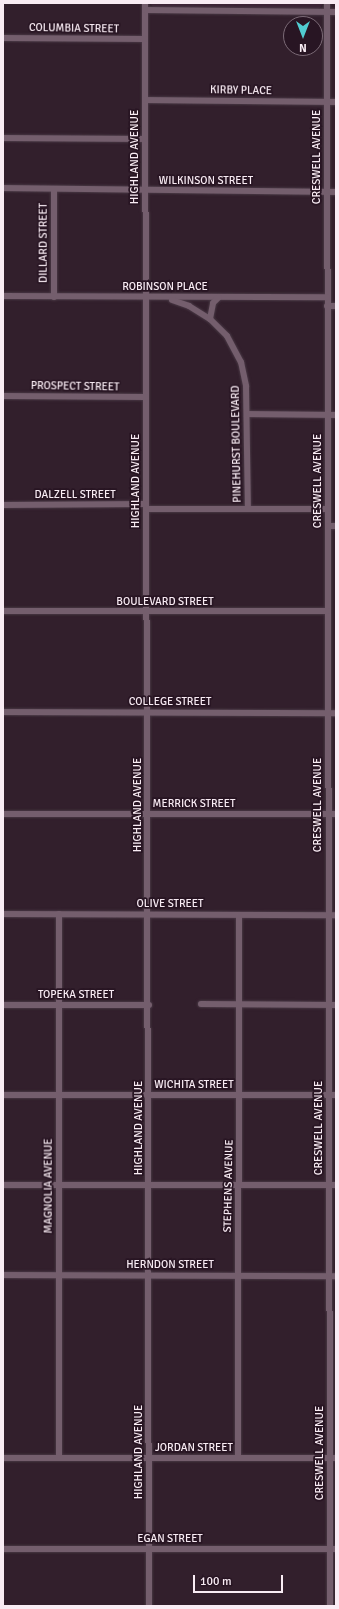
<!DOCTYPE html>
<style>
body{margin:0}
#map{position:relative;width:339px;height:1609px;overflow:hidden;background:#321f2c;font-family:Signika,sans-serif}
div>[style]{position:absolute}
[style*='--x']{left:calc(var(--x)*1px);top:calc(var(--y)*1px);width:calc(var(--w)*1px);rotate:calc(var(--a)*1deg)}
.built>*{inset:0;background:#3d2436}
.roads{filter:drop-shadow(0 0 1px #4a3a46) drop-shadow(0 0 1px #4a3a46)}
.minor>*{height:6px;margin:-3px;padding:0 3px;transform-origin:3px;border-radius:3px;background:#745e6d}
span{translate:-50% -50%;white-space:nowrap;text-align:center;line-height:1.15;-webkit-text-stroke:3.5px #281523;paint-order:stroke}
.street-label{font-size:11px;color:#f9ecf4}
.frame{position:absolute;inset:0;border:4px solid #f9ecf4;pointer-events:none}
.north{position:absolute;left:283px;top:16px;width:40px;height:40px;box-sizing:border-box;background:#281523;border:1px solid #7c6b77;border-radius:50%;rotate:180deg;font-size:11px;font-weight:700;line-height:16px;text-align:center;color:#f9ecf4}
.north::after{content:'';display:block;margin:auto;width:14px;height:18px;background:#51ccd1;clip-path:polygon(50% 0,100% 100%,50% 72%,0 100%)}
.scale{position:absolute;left:193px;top:1575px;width:90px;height:18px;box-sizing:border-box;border:2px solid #f9ecf4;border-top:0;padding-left:5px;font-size:12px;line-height:14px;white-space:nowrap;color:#f9ecf4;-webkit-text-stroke:3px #281523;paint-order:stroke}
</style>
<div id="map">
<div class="built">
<div style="clip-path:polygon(150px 3px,322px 3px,322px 5px,319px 9px,153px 7px)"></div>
</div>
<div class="roads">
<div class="minor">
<div style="--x:145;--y:3;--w:1603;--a:89.86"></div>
<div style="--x:327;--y:3;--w:1603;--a:89.89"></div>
<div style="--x:145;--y:10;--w:191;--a:0.6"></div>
<div style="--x:3;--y:38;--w:142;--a:0.4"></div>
<div style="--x:145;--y:100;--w:191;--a:0.6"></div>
<div style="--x:3;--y:138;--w:142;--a:0.4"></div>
<div style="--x:3;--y:188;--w:333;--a:0.7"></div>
<div style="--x:54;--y:189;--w:108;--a:90"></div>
<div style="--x:3;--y:296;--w:324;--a:0.2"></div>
<div style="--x:172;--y:300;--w:18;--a:19"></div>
<div style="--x:189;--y:306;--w:25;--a:32"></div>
<div style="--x:210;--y:319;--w:24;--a:45"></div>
<div style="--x:227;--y:336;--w:30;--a:62"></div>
<div style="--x:241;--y:362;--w:25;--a:78"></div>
<div style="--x:246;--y:386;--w:123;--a:89.1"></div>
<div style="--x:327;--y:306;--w:9;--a:0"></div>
<div style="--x:210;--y:319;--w:16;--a:-79"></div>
<div style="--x:213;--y:303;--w:8;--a:-45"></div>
<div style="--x:3;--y:396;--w:143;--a:0.4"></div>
<div style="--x:247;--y:414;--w:89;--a:0.6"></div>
<div style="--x:3;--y:505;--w:143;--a:-0.4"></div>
<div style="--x:146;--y:509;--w:182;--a:0"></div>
<div style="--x:328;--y:526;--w:8;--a:0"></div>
<div style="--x:3;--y:611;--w:325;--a:0"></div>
<div style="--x:3;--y:712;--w:333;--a:0.2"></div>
<div style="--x:3;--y:814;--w:333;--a:0"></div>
<div style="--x:3;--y:914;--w:333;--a:0.2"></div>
<div style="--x:59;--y:914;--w:544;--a:90"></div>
<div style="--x:201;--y:1004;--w:135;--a:0.4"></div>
<div style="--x:3;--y:1005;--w:146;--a:0"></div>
<div style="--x:3;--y:1095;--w:333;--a:0"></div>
<div style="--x:3;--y:1185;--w:333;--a:0"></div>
<div style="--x:3;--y:1275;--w:333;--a:0.2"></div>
<div style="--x:3;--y:1458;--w:333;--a:0"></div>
<div style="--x:238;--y:1458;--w:543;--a:-89.89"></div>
<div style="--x:3;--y:1549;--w:333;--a:0"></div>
</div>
</div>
<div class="street-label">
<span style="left:74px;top:29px;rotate:1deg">COLUMBIA STREET</span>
<span style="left:241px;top:91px;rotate:1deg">KIRBY PLACE</span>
<span style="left:135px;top:157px;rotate:-90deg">HIGHLAND AVENUE</span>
<span style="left:317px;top:157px;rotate:-90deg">CRESWELL AVENUE</span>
<span style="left:206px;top:181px">WILKINSON STREET</span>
<span style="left:44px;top:243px;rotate:-90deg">DILLARD STREET</span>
<span style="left:165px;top:287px">ROBINSON PLACE</span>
<span style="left:75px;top:387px;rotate:1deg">PROSPECT STREET</span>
<span style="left:237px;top:444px;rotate:-91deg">PINEHURST BOULEVARD</span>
<span style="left:136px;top:481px;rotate:-90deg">HIGHLAND AVENUE</span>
<span style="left:318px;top:481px;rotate:-90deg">CRESWELL AVENUE</span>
<span style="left:75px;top:495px">DALZELL STREET</span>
<span style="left:165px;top:602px">BOULEVARD STREET</span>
<span style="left:170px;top:702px">COLLEGE STREET</span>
<span style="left:194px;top:804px">MERRICK STREET</span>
<span style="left:138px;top:805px;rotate:-90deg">HIGHLAND AVENUE</span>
<span style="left:318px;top:805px;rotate:-90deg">CRESWELL AVENUE</span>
<span style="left:170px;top:904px">OLIVE STREET</span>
<span style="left:76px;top:995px">TOPEKA STREET</span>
<span style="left:194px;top:1085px">WICHITA STREET</span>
<span style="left:139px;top:1128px;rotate:-90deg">HIGHLAND AVENUE</span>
<span style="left:319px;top:1128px;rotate:-90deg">CRESWELL AVENUE</span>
<span style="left:49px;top:1186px;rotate:-90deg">MAGNOLIA AVENUE</span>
<span style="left:229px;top:1186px;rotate:-89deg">STEPHENS AVENUE</span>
<span style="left:170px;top:1265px">HERNDON STREET</span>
<span style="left:194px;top:1448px">JORDAN STREET</span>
<span style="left:139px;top:1452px;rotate:-90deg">HIGHLAND AVENUE</span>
<span style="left:320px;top:1453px;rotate:-90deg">CRESWELL AVENUE</span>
<span style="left:170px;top:1539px">EGAN STREET</span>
</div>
<div class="frame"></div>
<div class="north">N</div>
<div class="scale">100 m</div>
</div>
